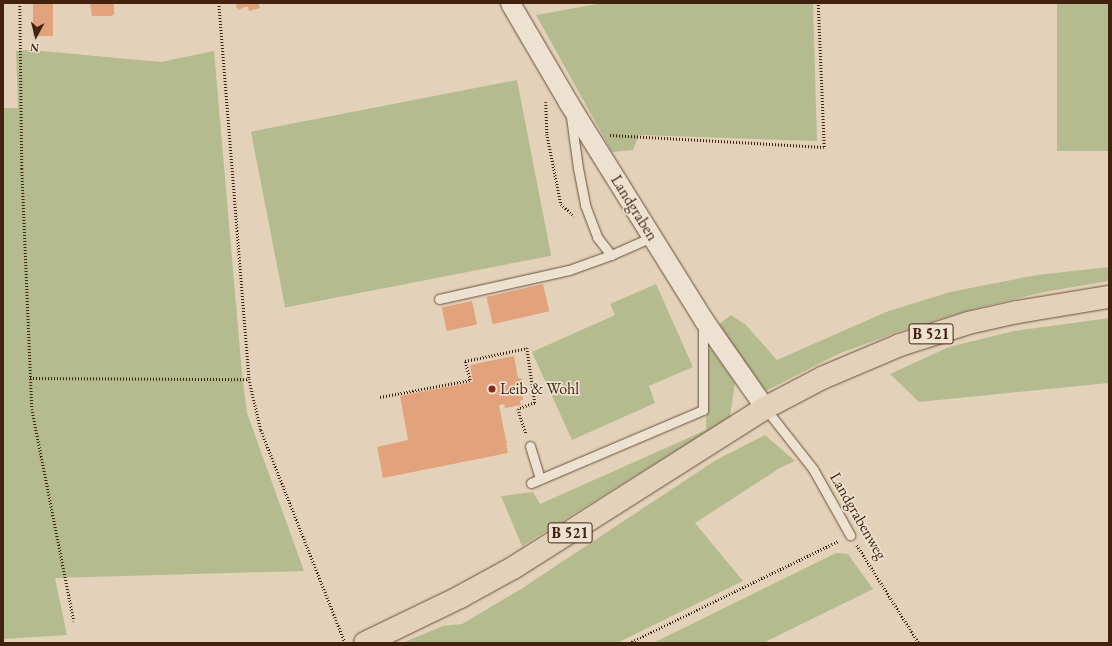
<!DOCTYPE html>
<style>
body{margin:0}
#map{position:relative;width:1112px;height:646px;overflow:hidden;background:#e3d2b9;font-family:"EB Garamond",serif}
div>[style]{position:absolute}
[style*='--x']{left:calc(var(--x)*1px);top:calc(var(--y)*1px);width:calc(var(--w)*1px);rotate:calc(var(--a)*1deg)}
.green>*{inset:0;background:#b4bc8f;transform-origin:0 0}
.building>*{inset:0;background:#e2a27b;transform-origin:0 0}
.path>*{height:2.5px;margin-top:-1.25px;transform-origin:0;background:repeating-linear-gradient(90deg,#42220f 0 1px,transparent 0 3px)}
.roads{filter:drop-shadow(0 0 1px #6a4e3a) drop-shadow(0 0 1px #6a4e3a)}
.service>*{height:9px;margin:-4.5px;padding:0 4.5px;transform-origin:4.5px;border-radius:4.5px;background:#ede2d2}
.minor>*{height:19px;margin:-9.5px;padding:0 9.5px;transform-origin:9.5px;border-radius:9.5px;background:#ede2d2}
.primary>*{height:22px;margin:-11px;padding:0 11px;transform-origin:11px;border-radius:11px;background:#e3d2b9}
.dots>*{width:11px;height:11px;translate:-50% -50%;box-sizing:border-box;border:2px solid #ede2d2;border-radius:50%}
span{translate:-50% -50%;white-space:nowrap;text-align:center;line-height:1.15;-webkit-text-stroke:3.5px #ede2d2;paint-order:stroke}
.shield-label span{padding:1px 3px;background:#ede2d2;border:1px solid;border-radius:3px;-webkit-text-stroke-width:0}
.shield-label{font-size:15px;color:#42220f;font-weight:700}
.street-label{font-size:16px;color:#42220f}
.poi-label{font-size:16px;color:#42220f}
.left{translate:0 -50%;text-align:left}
.frame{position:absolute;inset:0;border:4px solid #42220f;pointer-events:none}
.north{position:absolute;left:16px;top:16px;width:40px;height:40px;-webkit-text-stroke:3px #ede2d2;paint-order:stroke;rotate:187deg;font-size:11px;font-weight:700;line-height:16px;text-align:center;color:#42220f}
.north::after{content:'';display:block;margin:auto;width:14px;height:18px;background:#42220f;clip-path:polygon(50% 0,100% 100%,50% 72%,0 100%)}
</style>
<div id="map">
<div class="green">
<div style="clip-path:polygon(603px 3px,813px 3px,817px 141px,639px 135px,633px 150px,612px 152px,536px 15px)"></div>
<div style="left:1057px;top:3px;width:52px;height:148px"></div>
<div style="clip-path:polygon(31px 50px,161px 62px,214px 51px,242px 373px,247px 413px,304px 571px,55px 578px,67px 635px,3px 639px,3px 108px,18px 108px,16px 51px)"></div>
<div style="left:517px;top:80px;width:179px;height:271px;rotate:79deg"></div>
<div style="clip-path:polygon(1109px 267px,1109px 281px,1044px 292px,973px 309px,906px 329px,838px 354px,762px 393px,714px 328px,731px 315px,746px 325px,777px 360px,886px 312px,950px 292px,1037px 275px)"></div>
<div style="clip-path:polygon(656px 284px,693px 367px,649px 386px,655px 403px,572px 440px,532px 352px,615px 315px,610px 304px)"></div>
<div style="clip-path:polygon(1109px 318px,1109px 383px,919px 402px,890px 374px,949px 347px,1014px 331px)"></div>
<div style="clip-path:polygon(708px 349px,712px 350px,735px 383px,730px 417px,522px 546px,501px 496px,533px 492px,540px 504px,706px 430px)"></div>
<div style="clip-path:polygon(765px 435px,795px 461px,780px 468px,695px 523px,743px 581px,617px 643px,402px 643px,443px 626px,462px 624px,521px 589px,716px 460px)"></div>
<div style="clip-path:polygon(836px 553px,848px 554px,873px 589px,763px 643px,653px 643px)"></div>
</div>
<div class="building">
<div style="left:33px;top:3px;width:20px;height:33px"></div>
<div style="clip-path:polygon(90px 3px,114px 3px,114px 14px,112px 16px,92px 16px)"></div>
<div style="clip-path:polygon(237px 3px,258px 3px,260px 8px,249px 11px,248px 7px,244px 7px,239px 10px,236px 6px)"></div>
<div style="left:543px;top:284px;width:28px;height:58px;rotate:77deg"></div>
<div style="left:472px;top:301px;width:24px;height:31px;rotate:78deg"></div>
<div style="clip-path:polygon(514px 356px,518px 378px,521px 378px,523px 384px,520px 384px,523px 400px,520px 401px,521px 405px,505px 408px,504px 404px,499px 405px,506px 441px,508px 441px,506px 443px,508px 453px,383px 478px,377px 447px,408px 440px,400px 396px,473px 382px,470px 365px)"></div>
</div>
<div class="path">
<div style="--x:20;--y:3;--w:166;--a:89.3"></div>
<div style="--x:22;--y:169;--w:240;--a:87.6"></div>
<div style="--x:32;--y:409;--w:216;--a:78.8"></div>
<div style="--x:219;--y:3;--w:377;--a:85.4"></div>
<div style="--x:249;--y:379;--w:52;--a:76.8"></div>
<div style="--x:261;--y:430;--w:228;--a:68.4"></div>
<div style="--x:546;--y:102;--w:32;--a:88"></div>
<div style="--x:547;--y:134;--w:71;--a:78.7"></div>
<div style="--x:561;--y:204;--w:18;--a:43"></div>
<div style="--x:610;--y:135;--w:214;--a:3.2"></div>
<div style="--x:824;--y:147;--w:144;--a:-92.4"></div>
<div style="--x:30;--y:378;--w:219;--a:0.3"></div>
<div style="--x:380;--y:397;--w:92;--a:-10.7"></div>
<div style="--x:470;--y:380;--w:20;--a:-105"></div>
<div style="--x:465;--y:361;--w:63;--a:-11.8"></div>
<div style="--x:527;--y:348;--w:56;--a:81.7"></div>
<div style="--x:535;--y:403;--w:18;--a:161"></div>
<div style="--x:518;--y:409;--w:26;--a:72"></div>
<div style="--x:857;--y:545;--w:116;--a:57.7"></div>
<div style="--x:629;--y:643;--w:233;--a:-26"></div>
</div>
<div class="roads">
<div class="service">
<div style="--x:571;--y:117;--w:51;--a:82.2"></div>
<div style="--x:578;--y:168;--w:38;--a:79"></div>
<div style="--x:585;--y:205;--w:34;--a:69"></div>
<div style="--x:597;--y:237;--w:23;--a:52"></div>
<div style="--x:611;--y:255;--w:45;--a:-23.7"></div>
<div style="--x:439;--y:299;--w:133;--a:-12.6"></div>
<div style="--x:569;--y:270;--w:45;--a:-19.7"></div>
<div style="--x:765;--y:408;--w:78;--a:51.8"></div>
<div style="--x:813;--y:469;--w:76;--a:60.7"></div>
<div style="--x:530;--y:446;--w:34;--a:73"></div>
<div style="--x:531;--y:483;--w:187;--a:-23"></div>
<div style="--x:703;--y:410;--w:85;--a:-90"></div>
</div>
<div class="minor">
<div style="--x:510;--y:3;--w:115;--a:59.6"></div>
<div style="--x:568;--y:102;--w:256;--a:58.1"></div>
<div style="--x:703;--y:319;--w:108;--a:55.1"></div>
</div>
<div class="primary">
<div style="--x:365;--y:643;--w:106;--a:-25.8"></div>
<div style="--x:460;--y:597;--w:60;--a:-28.7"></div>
<div style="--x:513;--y:568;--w:299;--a:-32.4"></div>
<div style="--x:765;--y:408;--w:64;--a:-27.8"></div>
<div style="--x:822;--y:378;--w:85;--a:-22.9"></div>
<div style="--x:900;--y:345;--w:71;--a:-17.9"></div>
<div style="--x:968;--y:323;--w:50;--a:-12.7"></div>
<div style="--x:1017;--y:312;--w:93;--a:-9.3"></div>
</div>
</div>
<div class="dots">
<div style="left:492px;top:389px;background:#8f2418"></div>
</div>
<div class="shield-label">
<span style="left:931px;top:334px">B 521</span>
<span style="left:570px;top:533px">B 521</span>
</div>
<div class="street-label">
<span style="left:634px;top:208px;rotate:58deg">Landgraben</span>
<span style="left:858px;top:516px;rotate:60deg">Landgrabenweg</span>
</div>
<div class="poi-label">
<span class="left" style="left:500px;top:389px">Leib &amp; Wohl</span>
</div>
<div class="frame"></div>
<div class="north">N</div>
</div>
